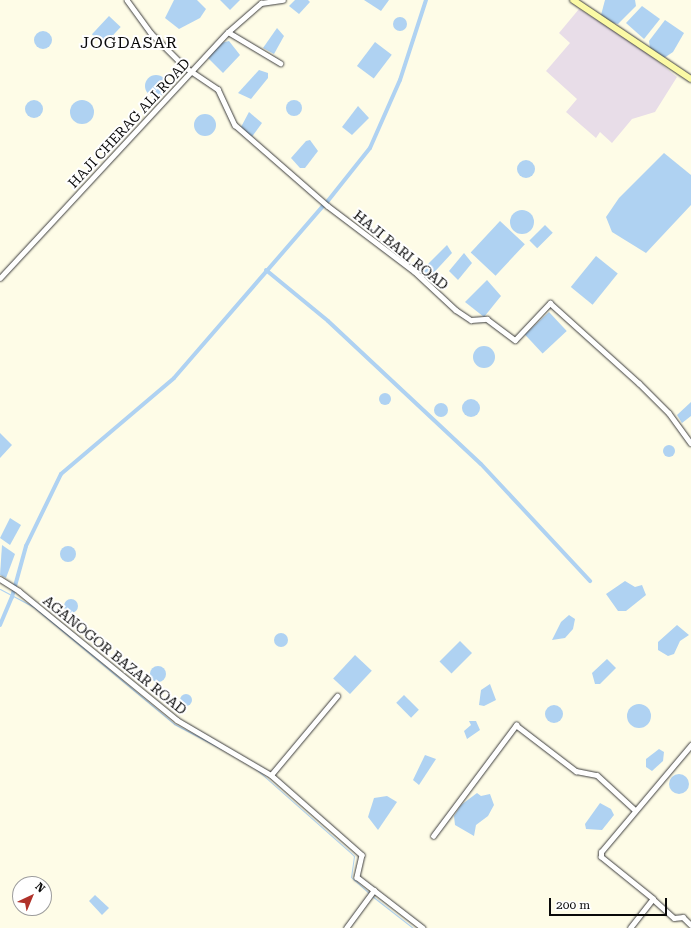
<!DOCTYPE html>
<style>
body{margin:0}
#map{position:relative;width:691px;height:928px;overflow:hidden;background:#fefce7;font-family:"Roboto Serif",serif}
div>[style]{position:absolute}
[style*='--x']{left:calc(var(--x)*1px);top:calc(var(--y)*1px);width:calc(var(--w)*1px);rotate:calc(var(--a)*1deg)}
.industrial>*{inset:0;background:#e8dde8}
.water>*{inset:0;background:#afd2f2;transform-origin:0 0}
.round{border-radius:50%}
.stream>*{height:1px;margin:-0.5px;padding:0 0.5px;transform-origin:0.5px;border-radius:0.5px;background:#afd2f2}
.canal>*{height:4px;margin:-2px;padding:0 2px;transform-origin:2px;border-radius:2px;background:#afd2f2}
.roads{filter:drop-shadow(0 0 1px #3c3c3c) drop-shadow(0 0 1px #3c3c3c)}
.street>*{height:4.5px;margin:-2.25px;padding:0 2.25px;transform-origin:2.25px;border-radius:2.25px;background:#fff}
.secondary>*{height:6px;margin:-3px;padding:0 3px;transform-origin:3px;border-radius:3px;background:#fbfaa5}
span{translate:-50% -50%;white-space:nowrap;text-align:center;line-height:1.15;-webkit-text-stroke:4px #fff;paint-order:stroke}
.street-label{font-size:14px;color:#090909}
.quarter-label{font-size:16px;color:#090909;letter-spacing:1px}
.north{position:absolute;left:12px;top:876px;width:40px;height:40px;box-sizing:border-box;background:#fff;border:1px solid #9d9d9d;border-radius:50%;rotate:44deg;font-size:11px;font-weight:700;line-height:16px;text-align:center;color:#090909}
.north::after{content:'';display:block;margin:auto;width:14px;height:18px;background:#b0322a;clip-path:polygon(50% 0,100% 100%,50% 72%,0 100%)}
.scale{position:absolute;left:549px;top:898px;width:118px;height:18px;box-sizing:border-box;border:2px solid #090909;border-top:0;padding-left:5px;font-size:12px;line-height:14px;white-space:nowrap;color:#090909;-webkit-text-stroke:3px #fff;paint-order:stroke}
</style>
<div id="map">
<div class="industrial">
<div style="clip-path:polygon(579px 9px,635px 43px,677px 77px,655px 112px,632px 119px,612px 143px,600px 132px,596px 138px,566px 112px,577px 99px,546px 71px,570px 43px,559px 33px)"></div>
</div>
<div class="water">
<div style="clip-path:polygon(174px 0,197px 0,206px 9px,200px 18px,179px 29px,165px 18px)"></div>
<div style="clip-path:polygon(220px 0,240px 0,230px 10px)"></div>
<div style="clip-path:polygon(295px 0,308px 0,310px 2px,299px 14px,289px 6px)"></div>
<div style="clip-path:polygon(364px 0,389px 0,381px 11px)"></div>
<div style="clip-path:polygon(605px 0,635px 0,636px 6px,618px 24px,608px 22px,601px 15px)"></div>
<div style="clip-path:polygon(642px 6px,660px 19px,644px 39px,626px 23px)"></div>
<div style="left:109px;top:16px;width:16px;height:25px;rotate:43deg"></div>
<div class="round" style="left:393px;top:17px;width:14px;height:14px"></div>
<div style="clip-path:polygon(665px 20px,684px 33px,673px 52px,664px 58px,650px 48px,649px 41px)"></div>
<div style="clip-path:polygon(277px 28px,284px 36px,274px 54px,263px 48px)"></div>
<div class="round" style="left:34px;top:31px;width:18px;height:18px"></div>
<div style="clip-path:polygon(229px 41px,240px 55px,223px 73px,208px 58px,221px 43px)"></div>
<div style="left:375px;top:42px;width:21px;height:30px;rotate:37deg"></div>
<div style="clip-path:polygon(259px 70px,268px 73px,268px 78px,251px 99px,238px 93px)"></div>
<div class="round" style="left:145px;top:75px;width:22px;height:22px"></div>
<div class="round" style="left:286px;top:100px;width:16px;height:16px"></div>
<div class="round" style="left:25px;top:100px;width:18px;height:18px"></div>
<div class="round" style="left:70px;top:100px;width:24px;height:24px"></div>
<div style="clip-path:polygon(358px 106px,369px 118px,352px 135px,342px 127px)"></div>
<div style="clip-path:polygon(249px 112px,262px 123px,251px 138px,241px 127px)"></div>
<div class="round" style="left:194px;top:114px;width:22px;height:22px"></div>
<div style="clip-path:polygon(310px 140px,318px 151px,305px 168px,300px 168px,291px 158px,306px 141px)"></div>
<div style="clip-path:polygon(664px 153px,691px 175px,691px 205px,646px 253px,612px 232px,606px 217px,619px 198px)"></div>
<div class="round" style="left:517px;top:160px;width:18px;height:18px"></div>
<div class="round" style="left:510px;top:210px;width:24px;height:24px"></div>
<div style="left:500px;top:221px;width:34px;height:43px;rotate:43deg"></div>
<div style="left:545px;top:225px;width:11px;height:22px;rotate:45deg"></div>
<div style="clip-path:polygon(447px 245px,452px 253px,427px 280px,421px 271px)"></div>
<div style="clip-path:polygon(464px 253px,472px 263px,458px 280px,449px 271px)"></div>
<div style="left:596px;top:256px;width:28px;height:40px;rotate:39deg"></div>
<div style="clip-path:polygon(487px 280px,501px 296px,484px 317px,465px 302px)"></div>
<div style="left:549px;top:312px;width:26px;height:33px;rotate:47deg"></div>
<div class="round" style="left:473px;top:346px;width:22px;height:22px"></div>
<div class="round" style="left:379px;top:393px;width:12px;height:12px"></div>
<div class="round" style="left:462px;top:399px;width:18px;height:18px"></div>
<div style="clip-path:polygon(691px 402px,691px 416px,682px 423px,677px 415px)"></div>
<div class="round" style="left:434px;top:403px;width:14px;height:14px"></div>
<div style="clip-path:polygon(0 433px,12px 445px,0 458px)"></div>
<div class="round" style="left:663px;top:445px;width:12px;height:12px"></div>
<div style="clip-path:polygon(10px 518px,21px 525px,10px 545px,0 538px)"></div>
<div style="clip-path:polygon(2px 545px,15px 554px,6px 578px,0 575px)"></div>
<div class="round" style="left:60px;top:546px;width:16px;height:16px"></div>
<div style="clip-path:polygon(625px 581px,635px 587px,642px 585px,646px 595px,626px 611px,618px 611px,606px 594px)"></div>
<div class="round" style="left:64px;top:599px;width:14px;height:14px"></div>
<div style="clip-path:polygon(569px 615px,575px 619px,573px 629px,565px 638px,552px 640px,561px 622px)"></div>
<div style="clip-path:polygon(677px 625px,689px 635px,680px 641px,674px 654px,668px 656px,658px 650px,658px 642px)"></div>
<div class="round" style="left:274px;top:633px;width:14px;height:14px"></div>
<div style="left:460px;top:641px;width:17px;height:29px;rotate:45deg"></div>
<div style="left:355px;top:655px;width:23px;height:32px;rotate:43deg"></div>
<div style="clip-path:polygon(607px 659px,616px 668px,600px 684px,595px 684px,592px 673px)"></div>
<div class="round" style="left:150px;top:666px;width:16px;height:16px"></div>
<div style="clip-path:polygon(490px 684px,496px 700px,484px 706px,479px 705px,481px 690px)"></div>
<div class="round" style="left:180px;top:694px;width:12px;height:12px"></div>
<div style="left:404px;top:695px;width:21px;height:11px;rotate:45deg"></div>
<div class="round" style="left:627px;top:704px;width:24px;height:24px"></div>
<div class="round" style="left:545px;top:705px;width:18px;height:18px"></div>
<div style="clip-path:polygon(469px 721px,476px 721px,480px 730px,467px 739px,464px 731px,471px 725px)"></div>
<div style="clip-path:polygon(659px 749px,664px 752px,663px 761px,652px 771px,646px 767px,646px 759px)"></div>
<div style="clip-path:polygon(425px 755px,436px 759px,419px 785px,413px 780px)"></div>
<div class="round" style="left:669px;top:774px;width:20px;height:20px"></div>
<div style="clip-path:polygon(477px 793px,481px 796px,490px 794px,494px 805px,488px 816px,476px 825px,474px 836px,455px 825px,454px 816px,461px 805px)"></div>
<div style="clip-path:polygon(387px 796px,397px 802px,378px 830px,368px 817px,374px 798px)"></div>
<div style="clip-path:polygon(600px 803px,611px 809px,614px 815px,602px 830px,586px 829px,585px 824px)"></div>
<div style="clip-path:polygon(95px 895px,109px 908px,102px 915px,89px 901px)"></div>
</div>
<div class="stream">
<div style="--x:0;--y:589;--w:40;--a:28"></div>
<div style="--x:35;--y:608;--w:181;--a:39.8"></div>
<div style="--x:174;--y:724;--w:54;--a:27.5"></div>
<div style="--x:256;--y:769;--w:127;--a:41.5"></div>
<div style="--x:351;--y:853;--w:4;--a:45"></div>
<div style="--x:354;--y:856;--w:21;--a:98"></div>
<div style="--x:351;--y:877;--w:25;--a:42"></div>
<div style="--x:372;--y:896;--w:52;--a:38"></div>
</div>
<div class="canal">
<div style="--x:327;--y:202;--w:69;--a:-51.5"></div>
<div style="--x:370;--y:148;--w:74;--a:-66.2"></div>
<div style="--x:400;--y:80;--w:84;--a:-72"></div>
<div style="--x:266;--y:270;--w:80;--a:39.4"></div>
<div style="--x:328;--y:321;--w:209;--a:43.1"></div>
<div style="--x:481;--y:464;--w:160;--a:47"></div>
<div style="--x:0;--y:625;--w:30;--a:-67"></div>
<div style="--x:12;--y:597;--w:53;--a:-74.6"></div>
<div style="--x:26;--y:546;--w:80;--a:-64.1"></div>
<div style="--x:61;--y:474;--w:148;--a:-40.3"></div>
<div style="--x:174;--y:378;--w:229;--a:-49.1"></div>
</div>
<div class="roads">
<div class="street">
<div style="--x:127;--y:0;--w:41;--a:54"></div>
<div style="--x:151;--y:33;--w:48;--a:45"></div>
<div style="--x:185;--y:67;--w:40;--a:34"></div>
<div style="--x:218;--y:89;--w:40;--a:65"></div>
<div style="--x:235;--y:125;--w:123;--a:41.1"></div>
<div style="--x:328;--y:206;--w:108;--a:37.1"></div>
<div style="--x:414;--y:271;--w:57;--a:42.9"></div>
<div style="--x:456;--y:310;--w:18;--a:34"></div>
<div style="--x:471;--y:320;--w:16;--a:-4"></div>
<div style="--x:487;--y:319;--w:35;--a:37"></div>
<div style="--x:515;--y:340;--w:51;--a:-46.6"></div>
<div style="--x:550;--y:303;--w:120;--a:42"></div>
<div style="--x:639;--y:383;--w:42;--a:45"></div>
<div style="--x:669;--y:413;--w:37;--a:54"></div>
<div style="--x:228;--y:32;--w:61;--a:30.8"></div>
<div style="--x:0;--y:278;--w:335;--a:-47.2"></div>
<div style="--x:228;--y:32;--w:44;--a:-41.3"></div>
<div style="--x:261;--y:3;--w:22;--a:-8"></div>
<div style="--x:0;--y:579;--w:22;--a:32"></div>
<div style="--x:19;--y:591;--w:204;--a:39.2"></div>
<div style="--x:177;--y:720;--w:109;--a:30.3"></div>
<div style="--x:271;--y:775;--w:121;--a:41.3"></div>
<div style="--x:362;--y:855;--w:23;--a:103"></div>
<div style="--x:357;--y:877;--w:83;--a:37.7"></div>
<div style="--x:271;--y:775;--w:103;--a:-50.1"></div>
<div style="--x:433;--y:836;--w:139;--a:-53.2"></div>
<div style="--x:516;--y:725;--w:76;--a:37.5"></div>
<div style="--x:576;--y:771;--w:21;--a:11"></div>
<div style="--x:597;--y:775;--w:50;--a:42.6"></div>
<div style="--x:653;--y:899;--w:67;--a:-141.1"></div>
<div style="--x:601;--y:857;--w:5;--a:-90"></div>
<div style="--x:601;--y:852;--w:140;--a:-49.9"></div>
<div style="--x:346;--y:928;--w:47;--a:-53.6"></div>
<div style="--x:630;--y:928;--w:37;--a:-52"></div>
<div style="--x:653;--y:899;--w:28;--a:42"></div>
<div style="--x:674;--y:918;--w:9;--a:-6"></div>
<div style="--x:683;--y:917;--w:11;--a:45"></div>
</div>
<div class="secondary">
<div style="--x:573;--y:0;--w:142;--a:33.8"></div>
</div>
</div>
<div class="street-label">
<span style="left:129px;top:123px;rotate:-47deg">HAJI CHERAG ALI ROAD</span>
<span style="left:401px;top:250px;rotate:39deg">HAJI BARI ROAD</span>
<span style="left:115px;top:655px;rotate:39deg">AGANOGOR BAZAR ROAD</span>
</div>
<div class="quarter-label">
<span style="left:129px;top:43px">JOGDASAR</span>
</div>
<div class="north">N</div>
<div class="scale">200 m</div>
</div>
